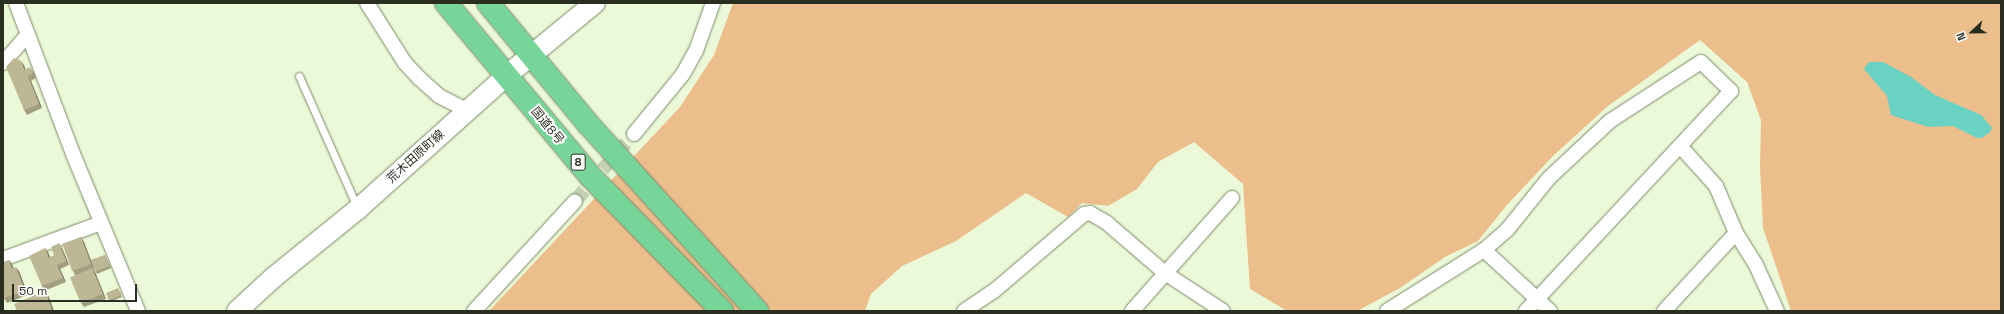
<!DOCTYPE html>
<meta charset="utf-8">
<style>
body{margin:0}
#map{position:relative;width:2004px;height:314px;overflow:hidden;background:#ebf9d8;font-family:"Space Grotesk","Noto Sans JP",sans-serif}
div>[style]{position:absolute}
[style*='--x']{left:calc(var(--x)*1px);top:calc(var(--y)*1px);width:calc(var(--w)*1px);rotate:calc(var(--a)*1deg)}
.green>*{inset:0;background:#ecbe8c}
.water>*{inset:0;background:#69d2c3}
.street-tunnel>*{height:14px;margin-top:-7px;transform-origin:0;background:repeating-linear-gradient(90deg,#c4d0b3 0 14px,transparent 0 21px)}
.roads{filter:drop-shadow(0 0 1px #7c886a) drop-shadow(0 0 1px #7c886a)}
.lane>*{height:7px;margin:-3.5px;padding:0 3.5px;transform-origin:3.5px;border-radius:3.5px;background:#fff}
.street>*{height:14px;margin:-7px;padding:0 7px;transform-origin:7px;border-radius:7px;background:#fff}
.secondary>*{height:20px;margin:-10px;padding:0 10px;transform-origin:10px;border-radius:10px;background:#fff}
.highway>*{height:22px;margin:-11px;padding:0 11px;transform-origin:11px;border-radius:11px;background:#78d599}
.wall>*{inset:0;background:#a39d81}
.shaded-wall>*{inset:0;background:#858069}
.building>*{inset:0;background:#beb796;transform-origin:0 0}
span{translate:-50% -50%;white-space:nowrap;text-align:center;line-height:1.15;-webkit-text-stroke:4px #fff;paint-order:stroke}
.shield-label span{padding:1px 3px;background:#fff;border:1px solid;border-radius:3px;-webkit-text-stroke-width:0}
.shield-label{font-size:11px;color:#292e21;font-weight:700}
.street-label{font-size:12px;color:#292e21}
.frame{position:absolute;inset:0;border:4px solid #292e21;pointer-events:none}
.north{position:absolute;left:1952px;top:12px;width:40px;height:40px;-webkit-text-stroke:3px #fff;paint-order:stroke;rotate:248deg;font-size:11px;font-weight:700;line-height:16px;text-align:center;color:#292e21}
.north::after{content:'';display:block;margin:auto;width:14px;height:18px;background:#292e21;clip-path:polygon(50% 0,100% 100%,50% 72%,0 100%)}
.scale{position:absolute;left:12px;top:284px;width:125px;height:18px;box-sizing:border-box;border:2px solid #292e21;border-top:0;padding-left:5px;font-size:12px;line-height:14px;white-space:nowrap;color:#292e21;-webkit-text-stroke:3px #fff;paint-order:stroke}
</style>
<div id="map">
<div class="green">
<div style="clip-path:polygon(733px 3px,2001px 3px,2001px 311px,1791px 311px,1763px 228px,1760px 167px,1761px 120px,1747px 82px,1700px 40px,1608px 106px,1553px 156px,1507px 205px,1478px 241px,1445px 257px,1400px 288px,1357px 311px,1287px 311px,1250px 289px,1243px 184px,1194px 142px,1158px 162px,1137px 189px,1108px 206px,1082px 203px,1068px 217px,1026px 193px,956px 241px,902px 266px,871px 294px,865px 311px,489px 311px,680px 107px,714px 55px)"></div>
</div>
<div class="water">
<div style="clip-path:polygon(1869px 62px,1883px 62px,1911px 77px,1935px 95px,1981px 115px,1992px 128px,1990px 132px,1982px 138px,1977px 138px,1953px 126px,1928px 127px,1891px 115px,1887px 96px,1864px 69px)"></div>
</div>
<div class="street-tunnel">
<div style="--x:575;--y:201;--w:89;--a:-48.6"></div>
</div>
<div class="roads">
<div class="lane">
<div style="--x:299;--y:76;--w:143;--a:66.1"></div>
</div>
<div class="street">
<div style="--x:16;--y:3;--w:161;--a:69.3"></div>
<div style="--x:73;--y:154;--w:170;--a:67.5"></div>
<div style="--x:367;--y:3;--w:71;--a:57.7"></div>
<div style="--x:405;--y:63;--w:21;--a:47"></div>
<div style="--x:419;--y:78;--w:27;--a:42"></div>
<div style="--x:439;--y:96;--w:34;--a:27"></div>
<div style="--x:3;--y:63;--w:37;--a:-49"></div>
<div style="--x:634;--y:134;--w:77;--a:-50.8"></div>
<div style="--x:683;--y:74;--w:26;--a:-61"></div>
<div style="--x:696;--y:51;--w:51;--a:-70.5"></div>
<div style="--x:1680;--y:146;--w:54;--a:48"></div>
<div style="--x:1716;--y:186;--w:51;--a:66.9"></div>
<div style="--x:1736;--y:233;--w:36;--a:58"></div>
<div style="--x:1755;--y:263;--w:53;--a:65.4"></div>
<div style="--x:1484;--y:250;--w:90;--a:42.7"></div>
<div style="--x:3;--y:259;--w:104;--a:-20.2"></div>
<div style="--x:474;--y:311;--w:149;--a:-47.4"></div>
<div style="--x:964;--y:311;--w:36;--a:-34"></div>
<div style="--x:994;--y:291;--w:118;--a:-40.5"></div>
<div style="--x:1084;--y:214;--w:6;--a:-9"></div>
<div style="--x:1090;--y:213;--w:20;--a:30"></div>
<div style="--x:1107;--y:223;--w:77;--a:40.8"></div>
<div style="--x:1165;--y:273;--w:69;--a:33.2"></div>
<div style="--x:1132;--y:311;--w:151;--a:-48.5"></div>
<div style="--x:1387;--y:311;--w:115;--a:-32.2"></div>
<div style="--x:1484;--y:250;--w:30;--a:-41"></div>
<div style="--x:1507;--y:230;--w:67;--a:-51.1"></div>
<div style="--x:1549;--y:178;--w:83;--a:-43.1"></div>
<div style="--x:1610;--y:121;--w:108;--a:-33"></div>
<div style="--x:1701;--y:62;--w:42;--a:44"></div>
<div style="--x:1731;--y:91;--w:301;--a:133"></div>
<div style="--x:1664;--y:311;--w:106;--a:-47.3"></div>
</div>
<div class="secondary">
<div style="--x:237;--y:311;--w:50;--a:-42.6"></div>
<div style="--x:274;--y:277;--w:108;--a:-39"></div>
<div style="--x:358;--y:209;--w:199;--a:-41.9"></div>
<div style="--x:506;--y:76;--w:115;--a:-39.4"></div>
</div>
<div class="highway">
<div style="--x:446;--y:3;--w:226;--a:50.2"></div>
<div style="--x:591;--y:177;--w:187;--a:45.6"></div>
<div style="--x:488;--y:3;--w:158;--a:50.4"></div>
<div style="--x:589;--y:125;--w:251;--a:47.9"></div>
</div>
</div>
<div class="wall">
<div style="clip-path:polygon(24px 65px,25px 69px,33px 72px,36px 78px,31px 81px,42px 108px,27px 115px,24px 110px)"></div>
<div style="clip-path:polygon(81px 237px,84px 242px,91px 260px,105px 255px,106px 257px,111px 268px,97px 274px,94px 269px,93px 269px,95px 272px,106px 299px,84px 307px,81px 303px,75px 275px,73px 271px)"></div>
<div style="clip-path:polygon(45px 248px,48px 252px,50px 257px,54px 256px,62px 248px,69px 265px,60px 269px,66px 282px,44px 291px,42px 286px)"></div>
<div style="clip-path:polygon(9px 260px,12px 264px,13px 268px,19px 271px,28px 295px,7px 303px,4px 298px)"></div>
<div style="clip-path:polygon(120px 291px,122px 297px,110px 302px,109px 300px)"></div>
</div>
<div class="shaded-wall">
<div style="clip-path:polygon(21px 61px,24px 65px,27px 74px,24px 70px)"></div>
<div style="clip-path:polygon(30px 67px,33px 72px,36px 78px,33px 74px)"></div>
<div style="clip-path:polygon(28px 76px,31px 81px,42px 108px,39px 104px)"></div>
<div style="clip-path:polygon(81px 237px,84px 242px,94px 269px,91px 264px)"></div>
<div style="clip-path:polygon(59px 243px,62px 248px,69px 265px,66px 261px)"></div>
<div style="clip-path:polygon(45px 248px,48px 252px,52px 262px,49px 258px)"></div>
<div style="clip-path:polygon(9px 260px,12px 264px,15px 273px,12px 269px)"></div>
<div style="clip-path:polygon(57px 265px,60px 269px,66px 282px,63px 278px)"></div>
<div style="clip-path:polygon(16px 267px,19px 271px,28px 295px,25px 291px)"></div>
<div style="clip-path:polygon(92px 268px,95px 272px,106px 299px,103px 294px)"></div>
<div style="clip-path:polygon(45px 291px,49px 297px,54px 311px,52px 311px)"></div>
</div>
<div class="building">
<div style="clip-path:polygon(14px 58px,21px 61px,24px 70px,30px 67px,33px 74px,28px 76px,39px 104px,24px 110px,6px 67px)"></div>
<div style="left:81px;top:237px;width:29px;height:20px;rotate:70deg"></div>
<div style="clip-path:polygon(59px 243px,66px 261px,57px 265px,63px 278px,42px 286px,29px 256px,45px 248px,49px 258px,54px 256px,51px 247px)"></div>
<div style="left:105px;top:255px;width:12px;height:15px;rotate:70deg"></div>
<div style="clip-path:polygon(9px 260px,12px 269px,16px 267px,25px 291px,4px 298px,3px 295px,3px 262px)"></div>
<div style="left:92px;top:268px;width:28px;height:24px;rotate:67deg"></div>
<div style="left:118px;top:288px;width:8px;height:13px;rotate:67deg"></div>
<div style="clip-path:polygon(45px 291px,52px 311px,17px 311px,14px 304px)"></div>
</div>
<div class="shield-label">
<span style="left:578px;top:162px">8</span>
</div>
<div class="street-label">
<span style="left:547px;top:126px;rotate:50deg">国道8号</span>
<span style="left:416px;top:157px;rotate:-42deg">荒木田原町線</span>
</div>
<div class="frame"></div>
<div class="north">N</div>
<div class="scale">50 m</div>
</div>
